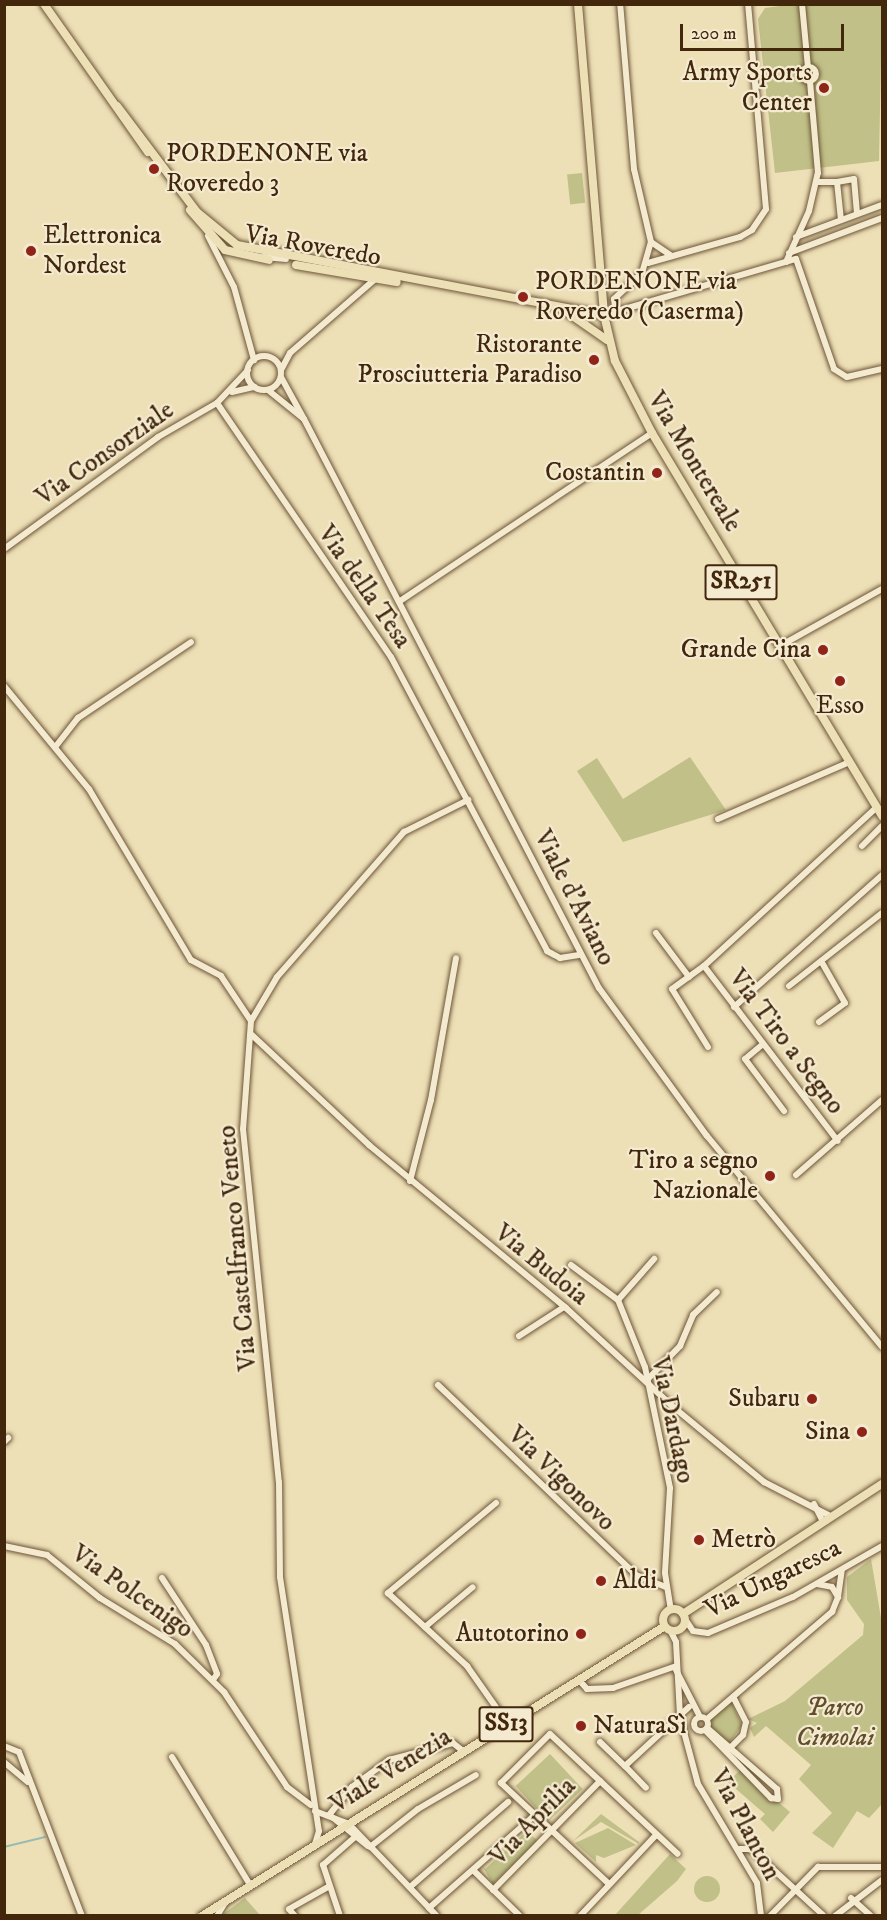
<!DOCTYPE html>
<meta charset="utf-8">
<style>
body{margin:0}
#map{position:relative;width:887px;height:1920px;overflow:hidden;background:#eddfb6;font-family:"IM FELL DW Pica",serif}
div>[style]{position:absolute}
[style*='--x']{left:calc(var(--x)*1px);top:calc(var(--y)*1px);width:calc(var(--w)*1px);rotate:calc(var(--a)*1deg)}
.green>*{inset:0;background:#c0c088;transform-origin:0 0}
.round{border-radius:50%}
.stream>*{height:1.5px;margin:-0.75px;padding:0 0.75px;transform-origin:0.75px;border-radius:0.75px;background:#99bcb2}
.roads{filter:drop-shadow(0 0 2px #6d5537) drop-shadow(0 0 2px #6d5537)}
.minor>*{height:6px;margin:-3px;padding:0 3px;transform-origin:3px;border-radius:3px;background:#f3ead0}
.minor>.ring{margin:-3px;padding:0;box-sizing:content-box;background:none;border:6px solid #f3ead0;border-radius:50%}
.major>*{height:8px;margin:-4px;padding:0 4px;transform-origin:4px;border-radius:4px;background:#eddfb6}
.major>.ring{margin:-4px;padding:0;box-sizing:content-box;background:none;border:8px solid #eddfb6;border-radius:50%}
.dots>*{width:16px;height:16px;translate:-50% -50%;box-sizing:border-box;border:3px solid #f3ead0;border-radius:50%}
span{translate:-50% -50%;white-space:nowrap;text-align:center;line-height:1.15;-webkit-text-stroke:4.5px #f3ead0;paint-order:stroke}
.shield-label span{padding:2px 4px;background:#f3ead0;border:2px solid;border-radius:4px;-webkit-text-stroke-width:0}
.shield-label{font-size:24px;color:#42270d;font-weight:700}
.poi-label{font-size:26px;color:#42270d}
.right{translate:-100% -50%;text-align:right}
.left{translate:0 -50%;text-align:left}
.street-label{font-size:26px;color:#42270d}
.park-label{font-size:26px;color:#624d2c;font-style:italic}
.frame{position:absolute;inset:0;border:6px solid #42270d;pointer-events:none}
.scale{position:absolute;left:680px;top:24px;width:164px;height:27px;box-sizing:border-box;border:3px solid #42270d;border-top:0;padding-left:8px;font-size:18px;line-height:21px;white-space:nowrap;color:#42270d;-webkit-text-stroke:4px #f3ead0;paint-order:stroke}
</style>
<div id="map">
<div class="green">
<div style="clip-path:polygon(788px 5px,882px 5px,879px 161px,775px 173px,758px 19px,765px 8px)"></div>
<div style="left:582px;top:173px;width:30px;height:15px;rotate:84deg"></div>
<div style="clip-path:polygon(690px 757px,726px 810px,623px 842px,577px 771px,597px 758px,623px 799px)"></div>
<div style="clip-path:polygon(871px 1559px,882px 1624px,882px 1804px,869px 1818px,857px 1811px,833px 1848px,812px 1833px,832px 1813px,799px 1779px,811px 1765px,766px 1726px,754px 1737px,750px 1728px,757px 1723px,748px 1719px,785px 1701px,863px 1635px,864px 1624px,847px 1600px,847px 1577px)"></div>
<div style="clip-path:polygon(731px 1701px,742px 1726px,728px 1744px,709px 1727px,709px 1719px)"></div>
<div style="left:550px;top:1754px;width:48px;height:47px;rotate:47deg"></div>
<div style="clip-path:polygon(740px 1770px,790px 1812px,773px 1832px,760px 1819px,765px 1814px,728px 1782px)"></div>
<div style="clip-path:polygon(601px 1814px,639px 1842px,639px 1844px,601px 1822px,573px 1841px)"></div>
<div style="clip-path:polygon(608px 1828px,636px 1845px,604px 1858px,596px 1855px,596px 1862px,575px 1843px)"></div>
<div style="clip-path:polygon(527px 1831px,538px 1841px,493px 1884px,482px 1866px,485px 1869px)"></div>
<div style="clip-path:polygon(670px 1854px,686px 1869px,677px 1881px,638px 1915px,615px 1915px)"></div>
<div class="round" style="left:694px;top:1876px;width:26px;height:26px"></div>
<div style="clip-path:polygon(245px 1898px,260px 1915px,222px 1915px)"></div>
</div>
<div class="stream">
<div style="--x:4;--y:1847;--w:42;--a:-13.7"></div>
</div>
<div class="roads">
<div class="minor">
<div style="--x:802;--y:4;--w:64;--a:84.6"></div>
<div class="ring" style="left:802px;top:67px;width:8px;height:8px"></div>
<div style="--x:817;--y:182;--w:20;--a:0"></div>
<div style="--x:841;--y:220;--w:38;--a:-96"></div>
<div style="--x:837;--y:182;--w:17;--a:-10"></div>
<div style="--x:854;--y:179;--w:33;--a:85"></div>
<div style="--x:208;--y:236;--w:57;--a:63"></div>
<div style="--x:234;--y:287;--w:76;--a:74.7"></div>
<div style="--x:796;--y:237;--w:92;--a:-20.4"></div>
<div style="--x:651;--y:242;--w:25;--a:34"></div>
<div style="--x:789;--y:253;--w:99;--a:-20.6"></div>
<div style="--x:264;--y:257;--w:22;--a:5"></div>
<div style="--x:786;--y:262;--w:56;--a:-65.7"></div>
<div style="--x:809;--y:211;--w:39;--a:-77"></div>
<div style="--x:818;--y:173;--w:92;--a:-95"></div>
<div style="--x:648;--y:263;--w:96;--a:-15.8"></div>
<div style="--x:740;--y:237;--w:14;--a:-30"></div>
<div style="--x:752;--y:230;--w:25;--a:-56"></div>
<div style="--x:766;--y:209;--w:206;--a:-95"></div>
<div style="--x:616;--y:312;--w:13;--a:-99"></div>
<div style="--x:614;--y:299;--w:38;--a:-43"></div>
<div style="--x:642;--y:273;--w:32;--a:-74"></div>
<div style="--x:651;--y:242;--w:75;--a:-103.1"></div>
<div style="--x:634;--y:169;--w:166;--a:-94.8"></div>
<div style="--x:604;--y:315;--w:200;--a:-16.3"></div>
<div style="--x:796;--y:259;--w:116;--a:70.9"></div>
<div style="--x:834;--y:369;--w:15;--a:32"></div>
<div style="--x:847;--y:377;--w:36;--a:-13"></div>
<div class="ring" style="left:247px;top:356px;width:28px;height:28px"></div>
<div style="--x:281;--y:370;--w:19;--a:-62"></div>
<div style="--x:290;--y:353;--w:113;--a:-41"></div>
<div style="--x:268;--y:390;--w:46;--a:38.9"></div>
<div style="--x:304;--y:419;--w:48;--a:-118.7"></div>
<div style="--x:232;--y:392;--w:23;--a:-13"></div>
<div style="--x:217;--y:403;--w:308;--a:55.6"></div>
<div style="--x:391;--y:657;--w:333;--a:62"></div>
<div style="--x:547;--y:951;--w:15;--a:28"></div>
<div style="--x:560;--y:958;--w:19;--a:-9"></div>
<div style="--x:304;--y:419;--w:641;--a:62.6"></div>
<div style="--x:599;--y:988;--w:183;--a:53.9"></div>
<div style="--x:707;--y:1136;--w:274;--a:50.3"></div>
<div style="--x:4;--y:549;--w:190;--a:-36"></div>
<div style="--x:158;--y:437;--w:68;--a:-30"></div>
<div style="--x:217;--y:403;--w:45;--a:-46.8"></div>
<div style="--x:400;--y:601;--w:303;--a:-33.7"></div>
<div style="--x:780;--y:646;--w:117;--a:-29.2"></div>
<div style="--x:4;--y:686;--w:134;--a:50.5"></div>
<div style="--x:89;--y:789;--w:199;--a:59.2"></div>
<div style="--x:191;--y:960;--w:34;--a:28"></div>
<div style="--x:221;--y:976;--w:54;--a:56.3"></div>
<div style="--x:251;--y:1021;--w:108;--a:94.2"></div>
<div style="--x:243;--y:1129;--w:355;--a:84.2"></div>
<div style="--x:279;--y:1482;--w:95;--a:89.4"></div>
<div style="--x:280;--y:1577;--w:257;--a:81.3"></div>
<div style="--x:319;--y:1831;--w:14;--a:107"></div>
<div style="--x:56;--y:746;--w:36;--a:-52"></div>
<div style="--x:78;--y:718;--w:136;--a:-33.9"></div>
<div style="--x:718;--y:819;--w:144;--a:-23.4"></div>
<div style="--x:862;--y:846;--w:28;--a:-45"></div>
<div style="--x:656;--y:933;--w:55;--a:53.1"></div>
<div style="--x:704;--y:966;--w:235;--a:-42.6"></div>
<div style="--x:789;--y:986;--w:118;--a:-38.1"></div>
<div style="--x:734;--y:1007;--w:198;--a:-41.7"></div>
<div style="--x:251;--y:1021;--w:51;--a:-59.4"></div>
<div style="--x:277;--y:977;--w:193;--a:-48.8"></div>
<div style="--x:404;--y:832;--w:72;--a:-26.6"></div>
<div style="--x:819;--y:1022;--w:32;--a:-36"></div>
<div style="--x:845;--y:1003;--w:48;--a:-119.7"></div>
<div style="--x:252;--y:1035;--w:161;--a:43.2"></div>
<div style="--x:369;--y:1145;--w:256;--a:39.6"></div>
<div style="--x:566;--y:1308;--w:143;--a:42.7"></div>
<div style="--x:671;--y:1405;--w:121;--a:39.6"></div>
<div style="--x:764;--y:1482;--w:76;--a:27.2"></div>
<div style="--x:763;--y:1044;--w:23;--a:140"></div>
<div style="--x:745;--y:1059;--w:65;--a:53.1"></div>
<div style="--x:708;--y:1047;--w:68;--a:-121.8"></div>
<div style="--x:672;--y:989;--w:39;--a:-36"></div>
<div style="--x:704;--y:966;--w:220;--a:52.6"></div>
<div style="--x:796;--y:1175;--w:114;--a:-41.1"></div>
<div style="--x:410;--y:1181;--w:84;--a:-75.5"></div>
<div style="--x:431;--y:1100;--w:144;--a:-80"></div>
<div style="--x:571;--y:1265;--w:59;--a:36.7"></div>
<div style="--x:618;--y:1300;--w:72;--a:68.1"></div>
<div style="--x:645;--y:1367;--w:124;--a:78.3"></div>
<div style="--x:670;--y:1488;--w:85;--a:93.4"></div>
<div style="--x:665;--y:1573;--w:37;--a:81"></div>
<div style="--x:618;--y:1300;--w:55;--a:-48.7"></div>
<div style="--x:519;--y:1336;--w:54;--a:-32.8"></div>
<div style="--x:646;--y:1381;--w:49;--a:-45.8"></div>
<div style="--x:680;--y:1346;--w:34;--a:-67"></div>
<div style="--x:693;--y:1315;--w:33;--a:-44"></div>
<div style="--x:438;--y:1385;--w:274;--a:43.8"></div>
<div style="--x:636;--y:1575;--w:32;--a:22"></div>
<div style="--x:4;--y:1442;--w:6;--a:-45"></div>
<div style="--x:496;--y:1503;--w:141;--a:140.2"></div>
<div style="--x:388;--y:1593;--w:108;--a:42.7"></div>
<div style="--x:467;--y:1666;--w:70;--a:54.9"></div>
<div style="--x:814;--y:1504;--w:20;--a:63"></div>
<div style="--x:4;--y:1546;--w:44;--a:11.8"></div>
<div style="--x:47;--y:1555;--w:68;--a:39.1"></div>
<div style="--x:100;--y:1598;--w:88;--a:31.5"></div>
<div style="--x:175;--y:1644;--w:69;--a:44.4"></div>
<div style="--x:224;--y:1692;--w:114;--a:56.4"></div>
<div style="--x:287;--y:1787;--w:30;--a:37"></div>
<div style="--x:162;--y:1578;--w:80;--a:56.7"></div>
<div style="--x:206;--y:1645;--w:31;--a:69"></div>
<div style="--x:217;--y:1674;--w:7;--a:124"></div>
<div style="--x:817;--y:1584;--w:15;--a:11"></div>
<div style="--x:832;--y:1587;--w:12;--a:59"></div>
<div style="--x:838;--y:1597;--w:27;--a:-82"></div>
<div style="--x:685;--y:1619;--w:14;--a:56"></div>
<div style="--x:693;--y:1631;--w:15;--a:8"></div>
<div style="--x:708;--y:1633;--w:92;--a:-23"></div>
<div style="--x:793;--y:1597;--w:103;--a:-29.8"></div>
<div style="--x:425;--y:1627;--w:62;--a:-39.8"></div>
<div style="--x:670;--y:1630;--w:13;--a:63"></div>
<div style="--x:676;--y:1642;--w:75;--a:86.9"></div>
<div style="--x:680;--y:1717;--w:69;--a:75"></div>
<div style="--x:698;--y:1784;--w:115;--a:59.2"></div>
<div style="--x:757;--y:1883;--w:33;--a:83"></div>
<div style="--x:676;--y:1670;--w:53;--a:62.9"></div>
<div style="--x:579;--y:1680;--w:12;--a:48"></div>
<div style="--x:587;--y:1689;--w:26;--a:-2"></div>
<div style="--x:613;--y:1688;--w:67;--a:-19.2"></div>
<div class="ring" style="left:694px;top:1717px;width:8px;height:8px"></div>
<div style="--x:707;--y:1719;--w:165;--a:-40.6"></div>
<div style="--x:832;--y:1612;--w:16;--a:-68"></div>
<div style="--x:705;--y:1730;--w:95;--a:45.9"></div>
<div style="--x:771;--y:1798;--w:7;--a:8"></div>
<div style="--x:778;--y:1799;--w:10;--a:-96"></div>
<div style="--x:777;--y:1789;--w:93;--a:-138.9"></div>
<div style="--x:600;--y:1742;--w:35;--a:44"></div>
<div style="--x:625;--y:1766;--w:87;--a:-42.7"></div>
<div style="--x:4;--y:1746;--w:16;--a:22"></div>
<div style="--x:19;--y:1752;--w:176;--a:69"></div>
<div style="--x:729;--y:1749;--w:20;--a:-45"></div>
<div style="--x:743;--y:1735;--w:13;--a:-77"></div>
<div style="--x:746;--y:1722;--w:28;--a:-117"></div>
<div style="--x:172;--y:1757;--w:150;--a:58.6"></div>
<div style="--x:4;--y:1762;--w:31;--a:40"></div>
<div style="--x:625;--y:1766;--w:30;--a:46"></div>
<div style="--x:315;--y:1811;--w:36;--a:21"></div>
<div style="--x:349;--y:1824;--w:127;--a:46.3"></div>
<div style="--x:329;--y:1815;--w:36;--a:-51"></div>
<div style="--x:352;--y:1787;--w:46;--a:-36.1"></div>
<div style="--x:389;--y:1760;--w:66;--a:-14.9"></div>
<div style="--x:453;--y:1743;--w:13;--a:39"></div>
<div style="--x:332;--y:1817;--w:46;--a:38.9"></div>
<div style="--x:370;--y:1847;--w:61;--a:-38.4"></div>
<div style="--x:418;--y:1809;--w:67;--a:-30.4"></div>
<div style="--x:739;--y:1849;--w:12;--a:0"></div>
<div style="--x:751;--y:1849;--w:99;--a:42.5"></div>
<div style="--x:473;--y:1870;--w:66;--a:44.4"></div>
<div style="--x:609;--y:1884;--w:148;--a:-136.9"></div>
<div style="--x:501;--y:1783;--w:69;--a:-45"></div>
<div style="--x:550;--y:1734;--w:175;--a:43.2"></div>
<div style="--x:410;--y:1887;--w:130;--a:-40.9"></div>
<div style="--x:493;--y:1890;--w:153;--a:-45.5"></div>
<div style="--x:851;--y:1898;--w:27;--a:42"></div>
<div style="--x:429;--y:1908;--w:141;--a:-41.3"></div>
<div style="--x:217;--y:1916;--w:17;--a:-59"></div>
<div style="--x:295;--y:1916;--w:9;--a:-131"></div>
<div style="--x:289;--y:1909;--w:45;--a:-29.4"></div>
<div style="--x:340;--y:1916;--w:54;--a:-108.4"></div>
<div style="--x:323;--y:1865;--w:41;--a:-41.1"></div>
<div style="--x:580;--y:1916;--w:112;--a:-46.8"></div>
<div style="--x:770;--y:1916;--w:69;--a:-45.6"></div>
<div style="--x:818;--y:1867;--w:64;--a:0"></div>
<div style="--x:835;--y:1916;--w:59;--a:-37.5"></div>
</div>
<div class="major">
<div style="--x:44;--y:4;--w:181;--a:54.9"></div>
<div style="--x:578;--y:4;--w:312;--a:85.2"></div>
<div style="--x:604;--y:315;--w:47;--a:76.6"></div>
<div style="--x:615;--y:361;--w:81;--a:62.8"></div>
<div style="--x:652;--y:433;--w:447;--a:59"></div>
<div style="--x:117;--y:106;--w:133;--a:53"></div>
<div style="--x:197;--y:212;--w:52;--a:39.5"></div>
<div style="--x:237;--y:245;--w:374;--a:10.8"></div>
<div style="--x:190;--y:210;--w:53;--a:48.8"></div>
<div style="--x:225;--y:250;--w:45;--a:12.8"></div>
<div style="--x:296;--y:265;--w:102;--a:9.6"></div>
<div style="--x:561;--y:308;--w:56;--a:34.8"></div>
<div class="ring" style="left:663px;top:1609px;width:14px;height:14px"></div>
<div style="--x:683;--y:1614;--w:238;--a:-33.2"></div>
<div style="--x:202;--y:1916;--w:546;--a:-32.06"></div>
</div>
</div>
<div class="dots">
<div style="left:824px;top:88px;background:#8f2418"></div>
<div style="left:154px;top:169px;background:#8f2418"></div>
<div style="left:31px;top:251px;background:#8f2418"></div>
<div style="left:523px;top:297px;background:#8f2418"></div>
<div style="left:594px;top:360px;background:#8f2418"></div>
<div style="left:657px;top:473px;background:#8f2418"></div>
<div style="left:823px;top:650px;background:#8f2418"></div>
<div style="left:840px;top:681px;background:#8f2418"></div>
<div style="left:770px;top:1176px;background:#8f2418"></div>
<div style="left:812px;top:1399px;background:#8f2418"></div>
<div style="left:862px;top:1432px;background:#8f2418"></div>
<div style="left:699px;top:1540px;background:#8f2418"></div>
<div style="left:601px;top:1581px;background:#8f2418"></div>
<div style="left:581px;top:1634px;background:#8f2418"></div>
<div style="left:581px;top:1726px;background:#8f2418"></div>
</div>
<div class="shield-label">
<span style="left:741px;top:582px">SR251</span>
<span style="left:506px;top:1724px">SS13</span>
</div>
<div class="poi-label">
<span class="right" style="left:812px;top:88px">Army Sports<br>Center</span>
<span class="left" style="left:166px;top:169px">PORDENONE via<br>Roveredo 3</span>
<span class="left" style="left:43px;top:251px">Elettronica<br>Nordest</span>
<span class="left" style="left:535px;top:297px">PORDENONE via<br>Roveredo (Caserma)</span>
<span class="right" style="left:582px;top:360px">Ristorante<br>Prosciutteria Paradiso</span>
<span class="right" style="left:645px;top:473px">Costantin</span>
<span class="right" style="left:811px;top:650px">Grande Cina</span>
<span style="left:840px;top:706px">Esso</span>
<span class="right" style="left:758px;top:1176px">Tiro a segno<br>Nazionale</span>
<span class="right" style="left:800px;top:1399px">Subaru</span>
<span class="right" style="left:850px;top:1432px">Sina</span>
<span class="left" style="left:711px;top:1540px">Metrò</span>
<span class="left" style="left:613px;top:1581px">Aldi</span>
<span class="right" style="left:569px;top:1634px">Autotorino</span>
<span class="left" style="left:593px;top:1726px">NaturaSì</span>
</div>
<div class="street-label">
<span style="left:313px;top:246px;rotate:10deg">Via Roveredo</span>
<span style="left:105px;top:454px;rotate:-35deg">Via Consorziale</span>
<span style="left:694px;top:462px;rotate:59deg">Via Montereale</span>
<span style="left:364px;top:587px;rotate:55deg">Via della Tesa</span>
<span style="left:574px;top:898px;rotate:63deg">Viale d'Aviano</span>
<span style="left:786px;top:1042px;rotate:53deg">Via Tiro a Segno</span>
<span style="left:238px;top:1248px;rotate:-95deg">Via Castelfranco Veneto</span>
<span style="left:541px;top:1265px;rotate:39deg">Via Budoia</span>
<span style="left:672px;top:1420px;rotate:78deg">Via Dardago</span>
<span style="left:561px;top:1479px;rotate:44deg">Via Vigonovo</span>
<span style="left:773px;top:1579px;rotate:-26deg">Via Ungaresca</span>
<span style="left:132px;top:1592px;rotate:35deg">Via Polcenigo</span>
<span style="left:391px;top:1771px;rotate:-32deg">Viale Venezia</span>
<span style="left:533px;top:1822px;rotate:-46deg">Via Aprilia</span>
<span style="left:745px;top:1825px;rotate:62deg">Via Planton</span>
</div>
<div class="park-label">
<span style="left:835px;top:1723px">Parco<br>Cimolai</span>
</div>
<div class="frame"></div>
<div class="scale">200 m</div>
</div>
